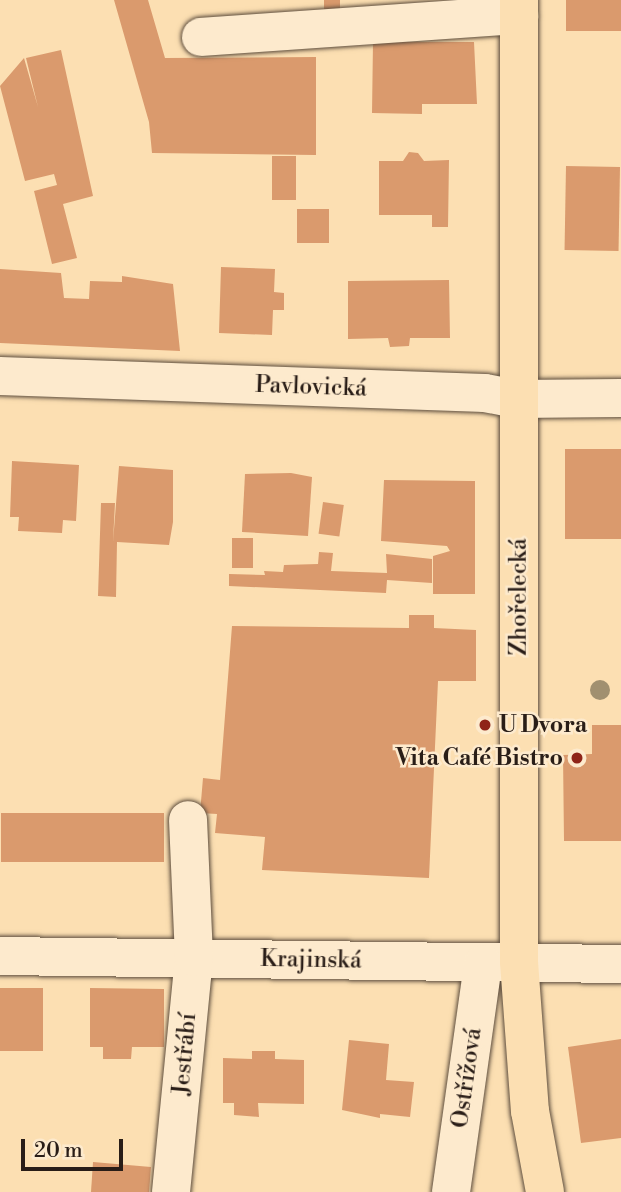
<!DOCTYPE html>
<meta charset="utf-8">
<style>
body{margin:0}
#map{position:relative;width:621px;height:1192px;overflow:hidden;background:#fcdfb2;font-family:"Libre Bodoni",serif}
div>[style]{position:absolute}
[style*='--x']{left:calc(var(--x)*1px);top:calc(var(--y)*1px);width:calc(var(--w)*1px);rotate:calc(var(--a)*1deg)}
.building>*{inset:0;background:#da9a6d;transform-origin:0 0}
.roads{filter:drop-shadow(0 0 2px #5e4e3e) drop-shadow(0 0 2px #5e4e3e)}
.minor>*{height:38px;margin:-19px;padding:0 19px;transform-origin:19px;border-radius:19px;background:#fdeacd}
.major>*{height:38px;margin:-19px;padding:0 19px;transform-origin:19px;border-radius:19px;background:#fcdfb2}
.trees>*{width:20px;height:20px;margin:-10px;border-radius:50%;background:#a19070}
.dots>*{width:19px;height:19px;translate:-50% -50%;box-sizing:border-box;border:4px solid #fdeacd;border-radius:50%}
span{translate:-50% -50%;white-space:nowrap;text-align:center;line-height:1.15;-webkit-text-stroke:5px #fdeacd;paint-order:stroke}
.street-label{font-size:23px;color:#291d17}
.poi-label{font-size:23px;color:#291d17;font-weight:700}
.left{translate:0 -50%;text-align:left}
.right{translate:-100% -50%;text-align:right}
.scale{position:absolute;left:21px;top:1139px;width:102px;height:32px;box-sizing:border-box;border:4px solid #291d17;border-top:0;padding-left:9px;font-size:21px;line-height:24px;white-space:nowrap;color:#291d17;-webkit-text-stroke:5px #fdeacd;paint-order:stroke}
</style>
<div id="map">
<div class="building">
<div style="clip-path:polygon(114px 0,148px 0,165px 58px,316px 57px,316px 155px,152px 153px,149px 122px)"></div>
<div style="left:324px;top:0;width:16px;height:16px"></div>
<div style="left:566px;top:0;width:55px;height:31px"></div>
<div style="clip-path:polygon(373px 42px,474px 42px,477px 104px,422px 104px,422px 114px,372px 113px)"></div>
<div style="clip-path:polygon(61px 50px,93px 196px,63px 204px,77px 258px,52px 264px,34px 191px,57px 185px,54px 174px,25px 181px,0 86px,24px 58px,38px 107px,26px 58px)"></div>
<div style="clip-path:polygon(409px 152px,418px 153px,424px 161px,449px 160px,448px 227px,432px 227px,432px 215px,379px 215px,379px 161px,403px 161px)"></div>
<div style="left:272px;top:156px;width:24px;height:44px"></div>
<div style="left:566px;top:166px;width:54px;height:84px;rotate:1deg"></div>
<div style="left:297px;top:209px;width:32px;height:34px"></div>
<div style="clip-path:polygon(221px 267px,275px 269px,274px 292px,284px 293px,284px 310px,273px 310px,272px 335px,219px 333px)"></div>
<div style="clip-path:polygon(0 269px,61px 273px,64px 298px,89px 299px,90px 281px,122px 282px,122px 276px,173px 284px,180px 351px,0 343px)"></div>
<div style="clip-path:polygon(449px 280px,450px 338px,410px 338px,409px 346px,390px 347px,388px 338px,348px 339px,348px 281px)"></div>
<div style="left:565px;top:449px;width:56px;height:90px"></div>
<div style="clip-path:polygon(12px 461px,79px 465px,76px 521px,63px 520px,62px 533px,18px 531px,19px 517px,10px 517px)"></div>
<div style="clip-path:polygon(119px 466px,173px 470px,173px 522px,169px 545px,117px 542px,116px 597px,98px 596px,101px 503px,115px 503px,113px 542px)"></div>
<div style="clip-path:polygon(291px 473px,312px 477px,308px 536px,242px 532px,245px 474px)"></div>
<div style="clip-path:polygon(384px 480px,475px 481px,475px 594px,433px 594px,433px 556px,450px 551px,447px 546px,381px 541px)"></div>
<div style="left:323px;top:502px;width:21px;height:32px;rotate:8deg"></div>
<div style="left:232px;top:538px;width:21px;height:30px"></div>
<div style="clip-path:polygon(319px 552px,333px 553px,331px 571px,387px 573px,386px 554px,432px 559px,432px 583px,387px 580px,386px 593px,229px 586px,229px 574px,265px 575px,264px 571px,283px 572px,284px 565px,318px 564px)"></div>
<div style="clip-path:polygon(409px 615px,434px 615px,434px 628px,476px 630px,476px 681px,438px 681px,429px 878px,262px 870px,265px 837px,215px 833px,217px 814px,200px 813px,203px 778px,220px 780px,232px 626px,409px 628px)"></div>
<div style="clip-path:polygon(592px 725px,621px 725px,621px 841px,564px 841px,563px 755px,592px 754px)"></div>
<div style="left:1px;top:813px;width:163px;height:49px"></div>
<div style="left:0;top:988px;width:43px;height:63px"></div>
<div style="clip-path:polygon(90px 988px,164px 989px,164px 1047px,132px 1047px,131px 1059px,103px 1059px,103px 1047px,90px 1047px)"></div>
<div style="clip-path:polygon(621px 1039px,621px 1138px,581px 1143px,568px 1047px)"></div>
<div style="clip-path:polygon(349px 1040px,389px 1044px,386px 1080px,414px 1082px,410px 1117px,380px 1114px,380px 1118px,342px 1110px)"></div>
<div style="clip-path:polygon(252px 1051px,275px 1051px,275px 1059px,304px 1060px,304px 1104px,258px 1103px,259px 1117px,234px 1115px,234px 1103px,223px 1103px,223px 1058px,252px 1059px)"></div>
<div style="clip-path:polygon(93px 1162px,151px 1167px,149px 1192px,91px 1192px)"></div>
</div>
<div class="roads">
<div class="minor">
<div style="--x:201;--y:37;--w:319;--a:-4"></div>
<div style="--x:0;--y:376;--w:485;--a:2"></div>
<div style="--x:485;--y:393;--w:32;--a:11"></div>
<div style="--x:516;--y:399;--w:105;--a:-0.5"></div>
<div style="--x:0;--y:956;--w:621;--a:0.74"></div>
<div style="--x:171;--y:1192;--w:236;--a:-84.4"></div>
<div style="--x:194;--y:957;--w:137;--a:-92.5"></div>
<div style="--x:451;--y:1192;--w:230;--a:-82"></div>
</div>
<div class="major">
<div style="--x:519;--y:0;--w:962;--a:90"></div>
<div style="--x:519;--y:962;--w:149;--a:85.8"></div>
<div style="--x:530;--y:1111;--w:82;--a:79.5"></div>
</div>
</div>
<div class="trees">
<div style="left:600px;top:690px"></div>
</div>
<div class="dots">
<div style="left:485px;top:725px;background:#8f2418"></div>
<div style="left:577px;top:758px;background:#8f2418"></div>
</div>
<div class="street-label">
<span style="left:311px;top:387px;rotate:2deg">Pavlovická</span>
<span style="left:519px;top:597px;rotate:-90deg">Zhořelecká</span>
<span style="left:311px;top:960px;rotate:1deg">Krajinská</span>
<span style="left:185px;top:1054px;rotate:-85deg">Jestřábí</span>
<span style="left:467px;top:1078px;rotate:-82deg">Ostřížová</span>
</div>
<div class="poi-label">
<span class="left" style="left:499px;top:725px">U Dvora</span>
<span class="right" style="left:563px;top:758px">Vita Café Bistro</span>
</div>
<div class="scale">20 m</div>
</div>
